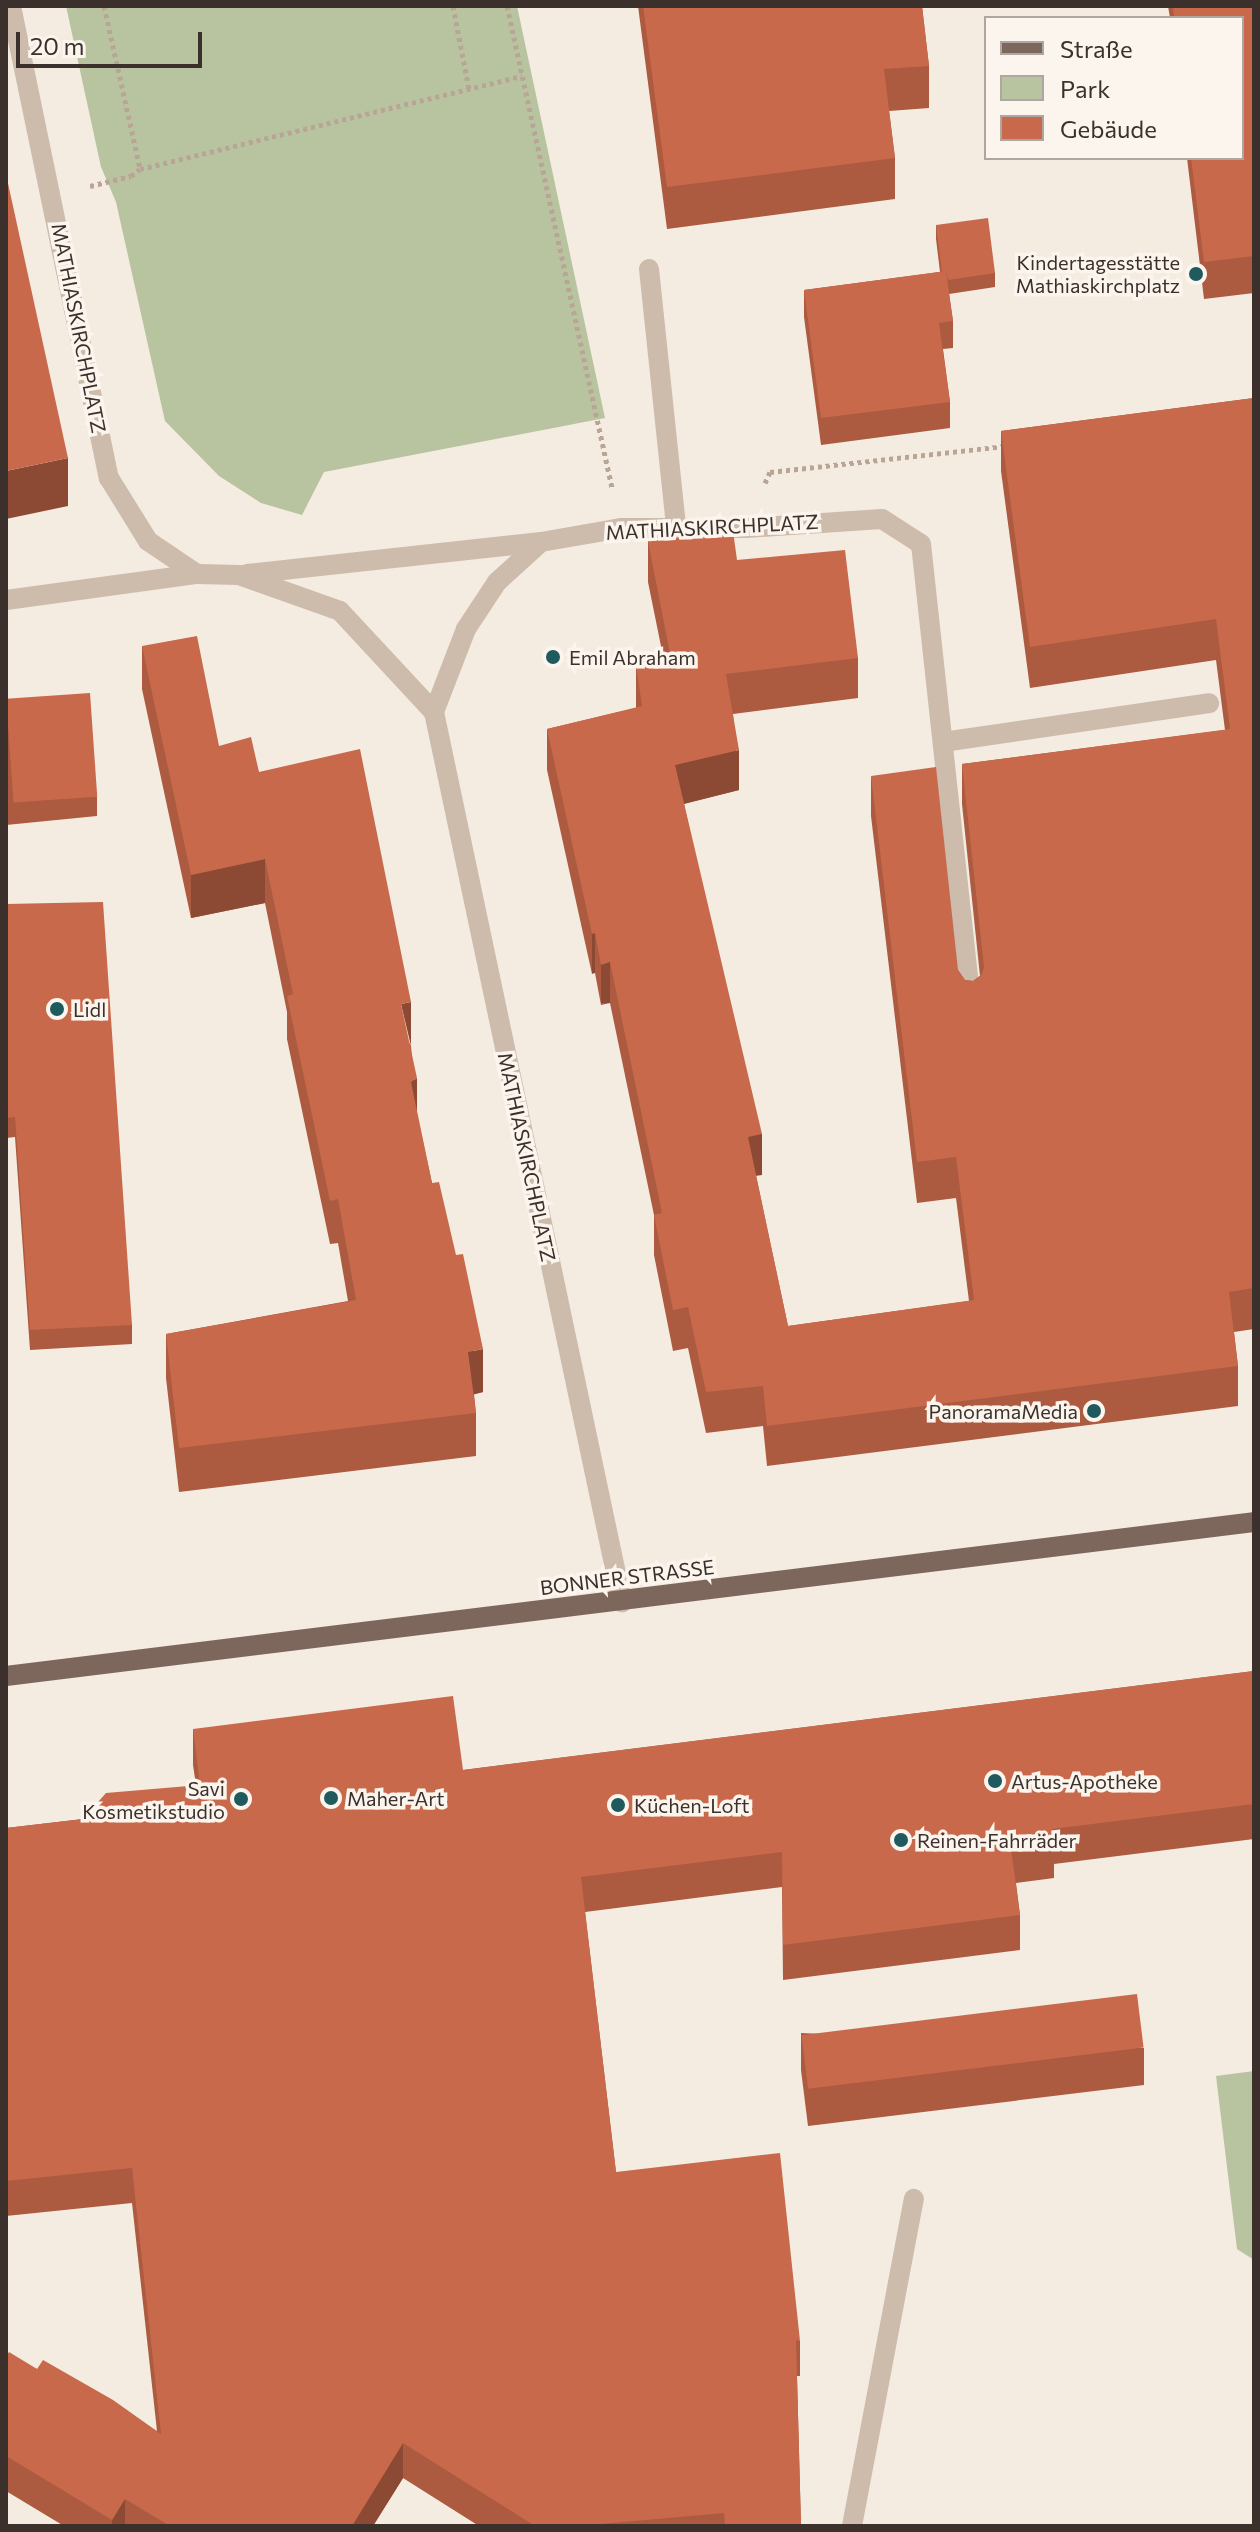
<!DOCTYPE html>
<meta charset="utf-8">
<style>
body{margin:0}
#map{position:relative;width:1260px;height:2532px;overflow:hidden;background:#f4ebe1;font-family:Commissioner,sans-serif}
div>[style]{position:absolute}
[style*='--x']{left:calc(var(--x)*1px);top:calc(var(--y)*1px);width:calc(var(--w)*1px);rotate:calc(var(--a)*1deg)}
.green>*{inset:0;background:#b8c4a0}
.path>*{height:5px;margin-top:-2.5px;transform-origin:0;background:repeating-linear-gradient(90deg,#b9a596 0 4px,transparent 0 8px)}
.minor>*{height:20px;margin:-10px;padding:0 10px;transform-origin:10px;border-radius:10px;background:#cdbbac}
.major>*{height:20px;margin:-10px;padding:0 10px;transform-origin:10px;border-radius:10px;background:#7d675c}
.wall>*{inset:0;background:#ac5a40}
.shaded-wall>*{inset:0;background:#8c4a34;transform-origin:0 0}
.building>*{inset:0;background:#c8694b;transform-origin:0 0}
.dots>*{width:22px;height:22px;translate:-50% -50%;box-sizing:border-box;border:4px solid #fbf5ee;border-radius:50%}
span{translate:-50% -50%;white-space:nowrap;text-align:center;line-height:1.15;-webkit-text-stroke:7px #fbf5ee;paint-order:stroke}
.poi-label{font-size:20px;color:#3b302b}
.right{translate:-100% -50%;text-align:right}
.left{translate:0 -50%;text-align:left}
.street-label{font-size:20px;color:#3b302b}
.frame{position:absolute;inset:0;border:8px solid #3b302b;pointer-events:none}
.legend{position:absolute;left:984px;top:16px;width:260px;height:144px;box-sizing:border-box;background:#fbf5ee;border:2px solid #aea6a0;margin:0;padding:10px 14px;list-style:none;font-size:24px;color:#3b302b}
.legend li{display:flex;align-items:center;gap:16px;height:40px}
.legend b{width:40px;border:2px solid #aea6a0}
.scale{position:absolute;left:16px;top:32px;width:186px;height:36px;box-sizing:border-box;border:4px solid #3b302b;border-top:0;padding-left:10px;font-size:24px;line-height:28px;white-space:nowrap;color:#3b302b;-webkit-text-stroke:6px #fbf5ee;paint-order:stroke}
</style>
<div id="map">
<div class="green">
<div style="clip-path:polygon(66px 6px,517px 6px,605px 418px,324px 472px,302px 515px,261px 503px,219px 476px,165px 421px,116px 202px,101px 167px)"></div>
<div style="clip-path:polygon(1254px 2071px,1254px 2260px,1237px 2249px,1216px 2076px)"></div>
</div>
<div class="path">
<div style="--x:104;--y:6;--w:167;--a:77.5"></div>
<div style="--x:453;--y:6;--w:85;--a:79.1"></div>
<div style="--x:507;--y:6;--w:493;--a:77.7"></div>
<div style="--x:90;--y:186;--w:42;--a:-13.7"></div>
<div style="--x:131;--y:176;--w:11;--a:-38"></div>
<div style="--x:140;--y:169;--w:393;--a:-13.7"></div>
<div style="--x:765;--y:483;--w:12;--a:-66"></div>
<div style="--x:770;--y:472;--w:238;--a:-6.3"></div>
</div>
<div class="minor">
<div style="--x:11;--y:6;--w:482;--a:78.3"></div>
<div style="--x:109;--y:478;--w:74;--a:58.2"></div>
<div style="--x:148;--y:541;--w:59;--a:34"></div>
<div style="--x:649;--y:269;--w:258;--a:84"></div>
<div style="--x:247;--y:574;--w:296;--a:-6.2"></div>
<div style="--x:541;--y:542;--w:81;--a:-9.9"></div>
<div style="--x:621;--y:528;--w:125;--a:0"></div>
<div style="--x:746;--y:528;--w:136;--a:-3.8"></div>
<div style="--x:882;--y:519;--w:46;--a:32.7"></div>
<div style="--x:921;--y:544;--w:464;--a:83.8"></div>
<div style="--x:6;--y:600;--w:193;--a:-7.8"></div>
<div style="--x:197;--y:574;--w:42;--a:1.4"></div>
<div style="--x:239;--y:575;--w:107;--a:19.6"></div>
<div style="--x:340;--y:611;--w:138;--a:47.1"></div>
<div style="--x:434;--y:712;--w:910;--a:78.07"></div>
<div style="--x:434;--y:712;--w:89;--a:-68.9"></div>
<div style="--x:466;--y:629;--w:56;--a:-56.6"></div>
<div style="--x:497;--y:582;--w:59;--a:-42.3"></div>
<div style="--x:943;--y:742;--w:269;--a:-8.3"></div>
<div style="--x:852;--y:2526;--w:333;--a:-79.3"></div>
</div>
<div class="major">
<div style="--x:6;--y:1676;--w:1257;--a:-7.03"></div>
</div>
<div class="wall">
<div style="clip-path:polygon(638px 6px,922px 6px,929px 66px,929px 108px,889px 111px,895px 158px,895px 199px,667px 229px)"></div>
<div style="clip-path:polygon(1168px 6px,1254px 6px,1254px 293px,1204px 299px,1187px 158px,1242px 158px,1242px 18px,1170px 18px)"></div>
<div style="clip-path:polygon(936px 225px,995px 273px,995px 287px,949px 294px,953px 321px,953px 348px,943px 349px,950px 402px,950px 428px,821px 445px,804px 317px,804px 290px,940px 272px,936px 239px)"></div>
<div style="clip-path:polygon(1254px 398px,1254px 1329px,1234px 1332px,1238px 1366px,1238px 1406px,767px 1466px,763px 1426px,706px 1433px,688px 1348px,673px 1351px,654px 1255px,654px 1215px,610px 1003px,601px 1005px,595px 973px,592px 974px,547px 770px,547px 729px,636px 708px,636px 666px,664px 661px,648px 582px,648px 541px,737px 560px,858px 658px,858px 698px,733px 714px,739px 790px,684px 804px,762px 1175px,756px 1176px,788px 1326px,969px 1301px,956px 1198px,917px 1203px,871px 816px,871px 776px,958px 970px,965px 980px,973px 981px,980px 976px,962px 804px,962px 764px,1225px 730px,1216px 660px,1030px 688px,1001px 471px,1001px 431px)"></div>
<div style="clip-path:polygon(142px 646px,219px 746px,259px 772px,411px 1046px,417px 1114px,432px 1183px,483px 1392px,474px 1394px,476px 1413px,476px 1456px,179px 1492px,166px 1378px,166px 1334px,348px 1301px,338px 1243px,330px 1244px,287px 1039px,287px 1012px,265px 903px,191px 918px,142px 689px)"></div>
<div style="clip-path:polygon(6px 698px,97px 797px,97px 816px,6px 825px)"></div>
<div style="clip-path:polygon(6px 904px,132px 1325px,132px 1344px,30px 1350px,15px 1137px,6px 1138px)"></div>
<div style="clip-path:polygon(1254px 1671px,1254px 1839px,1054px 1864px,1054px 1878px,1016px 1883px,1020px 1915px,1020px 1950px,783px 1980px,782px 1887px,585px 1912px,616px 2172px,800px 2341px,800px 2376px,797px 2376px,801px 2526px,479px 2526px,403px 2478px,373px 2526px,64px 2526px,6px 2491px,6px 2357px,37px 2369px,157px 2431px,132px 2203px,6px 2216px,6px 1828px,83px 1819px,196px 1785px,193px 1765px,193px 1729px,463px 1770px)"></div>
<div style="clip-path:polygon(801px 2033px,1144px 2048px,1144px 2085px,808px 2126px,801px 2070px)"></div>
</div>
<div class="shaded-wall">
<div style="clip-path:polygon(68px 458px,68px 506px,6px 519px,6px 471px)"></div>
<div style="clip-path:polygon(739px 750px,739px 790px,675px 806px,675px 765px)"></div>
<div style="clip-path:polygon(265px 859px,265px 903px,191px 918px,191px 875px)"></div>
<div style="left:595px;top:933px;width:40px;height:3px;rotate:90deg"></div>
<div style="left:610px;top:962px;width:41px;height:9px;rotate:90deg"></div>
<div style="clip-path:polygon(411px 1002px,411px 1046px,401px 1004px)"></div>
<div style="clip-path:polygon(417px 1078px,417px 1121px,411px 1082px)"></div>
<div style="left:762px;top:1134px;width:41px;height:14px;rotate:90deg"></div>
<div style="clip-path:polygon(483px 1349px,483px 1392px,468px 1396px,468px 1352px)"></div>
<div style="clip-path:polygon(403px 2443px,403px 2478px,373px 2526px,352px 2526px)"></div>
<div style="clip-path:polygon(125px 2499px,125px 2526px,112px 2526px,112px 2520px)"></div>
</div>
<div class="building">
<div style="clip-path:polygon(643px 6px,922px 6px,929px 66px,884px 69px,895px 158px,667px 187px)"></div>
<div style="clip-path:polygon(1173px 6px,1254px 6px,1254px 256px,1204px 262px,1191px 158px,1242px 158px,1242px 18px,1174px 18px)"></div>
<div style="clip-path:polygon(6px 174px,68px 458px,6px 471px)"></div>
<div style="clip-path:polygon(988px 218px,995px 273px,948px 280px,946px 271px,942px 272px,936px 225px)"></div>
<div style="clip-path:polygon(946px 271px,953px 321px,939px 323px,950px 402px,821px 418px,804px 290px)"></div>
<div style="clip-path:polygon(1254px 398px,1254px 1288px,1229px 1292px,1238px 1366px,767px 1426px,763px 1386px,706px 1392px,688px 1307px,673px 1310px,654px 1215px,662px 1213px,610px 962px,601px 965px,595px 933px,592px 934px,547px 729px,642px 706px,636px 666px,671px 659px,648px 541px,733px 531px,737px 560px,845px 550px,858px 658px,726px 674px,739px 750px,675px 765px,762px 1134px,748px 1137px,788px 1326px,974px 1300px,956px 1157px,917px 1162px,871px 776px,936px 767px,958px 970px,965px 980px,973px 981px,982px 974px,984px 967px,962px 764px,1230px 729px,1216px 619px,1030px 647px,1001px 431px)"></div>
<div style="clip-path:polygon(197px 636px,219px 746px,251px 737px,259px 772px,360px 749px,411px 1002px,401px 1004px,417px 1078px,411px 1082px,432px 1183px,439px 1182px,456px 1255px,463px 1254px,483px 1349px,468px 1352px,476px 1413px,179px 1448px,166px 1334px,356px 1300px,338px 1199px,330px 1201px,287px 996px,293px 994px,265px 859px,191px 875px,142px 646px)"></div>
<div style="left:90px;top:693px;width:104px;height:84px;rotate:86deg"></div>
<div style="clip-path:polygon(103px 902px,132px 1325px,30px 1330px,15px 1117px,6px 1118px,6px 904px)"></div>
<div style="clip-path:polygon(1254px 1671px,1254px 1804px,1052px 1829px,1054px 1843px,1011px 1849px,1020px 1915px,783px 1945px,782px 1852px,581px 1877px,616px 2172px,780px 2153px,800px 2341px,796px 2340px,801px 2526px,725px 2526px,724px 2513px,578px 2526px,535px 2526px,403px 2443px,352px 2526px,170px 2526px,125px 2499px,112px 2520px,6px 2456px,6px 2357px,9px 2352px,37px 2369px,43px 2360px,113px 2400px,161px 2434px,132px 2168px,6px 2181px,6px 1828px,83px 1819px,106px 1793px,200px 1785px,193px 1729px,453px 1696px,463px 1770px)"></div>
<div style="left:1137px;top:1994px;width:54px;height:338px;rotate:83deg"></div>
</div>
<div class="dots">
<div style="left:1196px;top:274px;background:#1f5a5e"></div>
<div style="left:553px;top:657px;background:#1f5a5e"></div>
<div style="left:57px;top:1009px;background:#1f5a5e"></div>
<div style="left:1094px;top:1411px;background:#1f5a5e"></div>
<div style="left:995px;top:1781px;background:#1f5a5e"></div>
<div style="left:331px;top:1798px;background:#1f5a5e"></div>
<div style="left:241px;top:1799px;background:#1f5a5e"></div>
<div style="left:618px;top:1805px;background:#1f5a5e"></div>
<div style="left:901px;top:1840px;background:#1f5a5e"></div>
</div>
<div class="poi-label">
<span class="right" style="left:1180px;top:274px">Kindertagesstätte<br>Mathiaskirchplatz</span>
<span class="left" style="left:569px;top:657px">Emil Abraham</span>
<span class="left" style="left:73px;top:1009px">Lidl</span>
<span class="right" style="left:1078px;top:1411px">PanoramaMedia</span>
<span class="left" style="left:1011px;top:1781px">Artus-Apotheke</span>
<span class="right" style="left:225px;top:1800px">Savi<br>Kosmetikstudio</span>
<span class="left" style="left:347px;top:1798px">Maher-Art</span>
<span class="left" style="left:634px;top:1805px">Küchen-Loft</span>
<span class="left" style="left:917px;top:1840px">Reinen-Fahrräder</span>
</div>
<div class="street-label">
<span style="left:79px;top:328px;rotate:79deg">MATHIASKIRCHPLATZ</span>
<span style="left:712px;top:527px;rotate:-3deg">MATHIASKIRCHPLATZ</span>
<span style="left:527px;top:1157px;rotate:78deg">MATHIASKIRCHPLATZ</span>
<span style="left:627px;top:1577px;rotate:-7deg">BONNER STRASSE</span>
</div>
<div class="frame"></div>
<ul class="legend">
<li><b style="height:10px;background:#7d675c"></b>Straße</li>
<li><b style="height:22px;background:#b8c4a0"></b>Park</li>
<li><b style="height:22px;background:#c8694b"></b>Gebäude</li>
</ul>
<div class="scale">20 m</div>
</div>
